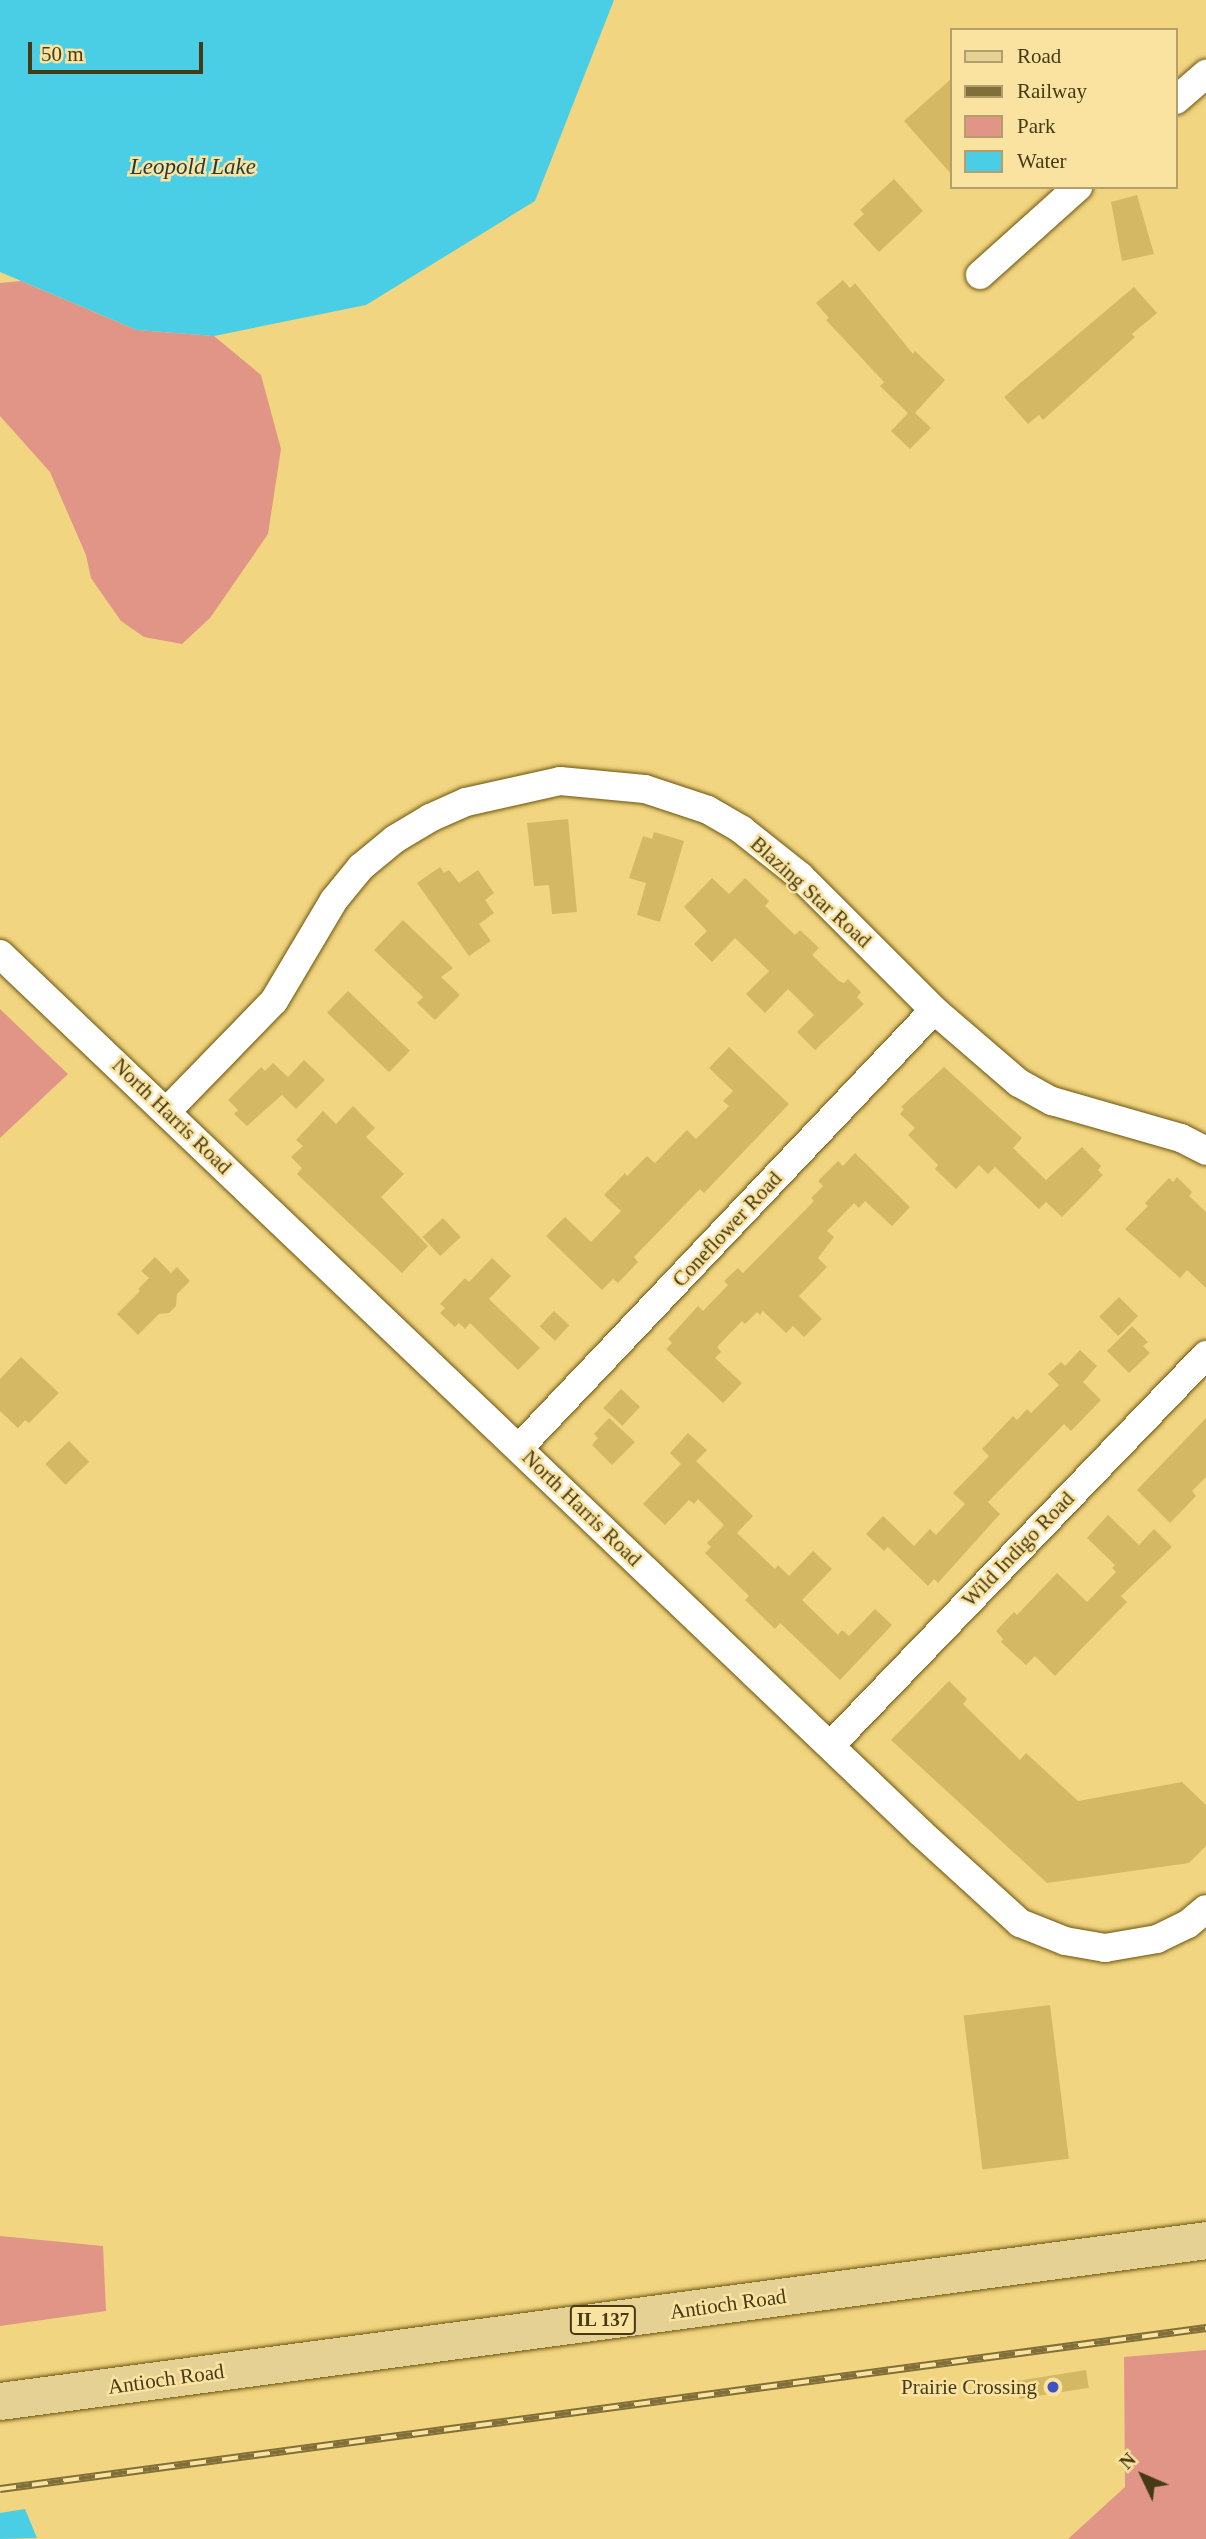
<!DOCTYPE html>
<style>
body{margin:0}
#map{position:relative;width:1206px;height:2539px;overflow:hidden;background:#f2d580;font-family:"Times New Roman",serif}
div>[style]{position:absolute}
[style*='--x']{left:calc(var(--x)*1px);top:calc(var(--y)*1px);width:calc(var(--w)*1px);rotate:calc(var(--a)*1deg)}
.green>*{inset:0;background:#e09587}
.water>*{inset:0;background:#4acee5}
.building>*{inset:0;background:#d4b863;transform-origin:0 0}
.roads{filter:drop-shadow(0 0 2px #6a550e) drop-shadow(0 0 2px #6a550e)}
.minor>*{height:28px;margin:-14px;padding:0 14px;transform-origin:14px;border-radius:14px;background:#fff}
.major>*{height:37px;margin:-18.5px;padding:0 18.5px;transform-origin:18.5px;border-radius:18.5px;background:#e5d194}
.rail>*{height:8px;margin-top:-4px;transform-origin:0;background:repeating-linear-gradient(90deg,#fae3a0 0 16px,#816f3a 0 32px);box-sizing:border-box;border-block:2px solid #816f3a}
.dots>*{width:19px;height:19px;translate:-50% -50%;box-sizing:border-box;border:4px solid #fae3a0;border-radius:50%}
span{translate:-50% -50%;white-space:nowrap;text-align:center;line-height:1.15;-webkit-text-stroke:5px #fae3a0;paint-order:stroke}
.shield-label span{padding:2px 5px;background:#fae3a0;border:2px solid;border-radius:5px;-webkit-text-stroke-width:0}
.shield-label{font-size:19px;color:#463a16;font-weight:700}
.street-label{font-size:21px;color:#463a16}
.poi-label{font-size:21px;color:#463a16}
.right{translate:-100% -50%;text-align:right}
.water-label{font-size:23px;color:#1f3b40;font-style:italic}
.legend{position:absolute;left:950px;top:28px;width:228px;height:161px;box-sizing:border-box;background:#fae3a0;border:2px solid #b29f69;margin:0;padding:9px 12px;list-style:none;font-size:21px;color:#463a16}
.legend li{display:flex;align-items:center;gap:14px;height:35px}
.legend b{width:35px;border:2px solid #b29f69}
.north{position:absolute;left:1108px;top:2441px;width:70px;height:70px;-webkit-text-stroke:5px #fae3a0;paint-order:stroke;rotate:314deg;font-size:19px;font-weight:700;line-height:28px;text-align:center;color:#463a16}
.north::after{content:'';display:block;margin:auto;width:24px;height:32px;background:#463a16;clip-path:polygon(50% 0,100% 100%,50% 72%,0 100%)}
.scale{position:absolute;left:28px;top:42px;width:175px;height:32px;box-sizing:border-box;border:4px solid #463a16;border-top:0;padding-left:9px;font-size:21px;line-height:24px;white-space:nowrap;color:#463a16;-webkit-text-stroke:5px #fae3a0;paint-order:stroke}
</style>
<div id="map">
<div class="green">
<div style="clip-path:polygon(21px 281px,137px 330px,214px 336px,261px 375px,281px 449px,268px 534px,210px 618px,182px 644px,144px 637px,121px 621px,91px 578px,86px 555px,50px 472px,0 416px,0 283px)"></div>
<div style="clip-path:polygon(0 1009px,68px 1074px,0 1138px)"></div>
<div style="clip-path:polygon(0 2236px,103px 2246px,106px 2311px,0 2326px)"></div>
<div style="clip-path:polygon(1206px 2350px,1206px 2539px,1068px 2539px,1125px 2487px,1124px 2357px)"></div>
</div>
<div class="water">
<div style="clip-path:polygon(0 0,614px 0,535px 201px,366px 305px,214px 336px,137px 330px,0 272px)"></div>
<div style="clip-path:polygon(25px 2509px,37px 2538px,0 2539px,0 2513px)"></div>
</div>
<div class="building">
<div style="clip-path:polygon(952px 78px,952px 175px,904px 121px)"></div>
<div style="clip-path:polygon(894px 179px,923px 211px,879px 252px,853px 224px,864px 214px,860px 210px)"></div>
<div style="clip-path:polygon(1137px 195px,1154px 254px,1122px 261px,1111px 202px)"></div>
<div style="clip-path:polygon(843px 280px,850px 288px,855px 283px,913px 354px,915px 351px,945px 380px,915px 413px,931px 428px,910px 449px,891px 431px,908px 413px,880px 386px,884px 382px,826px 320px,829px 318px,816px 303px)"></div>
<div style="clip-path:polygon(1134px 287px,1157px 313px,1132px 334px,1135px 337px,1043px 420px,1039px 415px,1028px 424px,1004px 397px)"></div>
<div style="clip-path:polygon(568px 819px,577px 912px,552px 914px,549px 885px,534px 886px,527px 823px)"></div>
<div style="clip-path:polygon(654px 832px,684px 841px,660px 922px,637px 915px,646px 883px,629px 878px,643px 836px,652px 839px)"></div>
<div style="clip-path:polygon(440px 867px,444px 873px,449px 870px,459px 883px,478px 870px,494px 893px,485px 900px,494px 913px,479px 924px,491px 941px,469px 956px,417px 883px)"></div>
<div style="clip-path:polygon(712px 878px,729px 894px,745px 878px,769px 901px,765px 906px,795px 935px,800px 930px,819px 948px,812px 955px,839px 981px,844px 983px,848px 979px,861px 992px,857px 997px,864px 1004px,815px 1050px,797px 1032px,814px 1015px,788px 989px,765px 1013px,746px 994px,769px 971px,735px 938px,712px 962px,694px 944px,707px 931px,684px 907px)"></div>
<div style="clip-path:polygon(403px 920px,453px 968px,441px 977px,460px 995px,435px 1020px,417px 1003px,423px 997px,374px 950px)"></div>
<div style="left:348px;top:991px;width:86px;height:30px;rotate:44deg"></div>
<div style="clip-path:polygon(729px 1047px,789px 1104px,704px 1193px,700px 1189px,634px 1257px,638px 1262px,618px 1283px,613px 1279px,602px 1290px,546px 1236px,565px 1217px,591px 1242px,621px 1211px,604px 1195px,625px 1173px,627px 1176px,647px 1156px,655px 1163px,687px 1130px,696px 1139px,729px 1106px,723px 1101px,733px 1091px,709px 1068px)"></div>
<div style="clip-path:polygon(304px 1060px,325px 1080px,296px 1109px,282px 1095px,247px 1126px,234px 1114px,238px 1110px,228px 1100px,261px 1067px,265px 1071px,273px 1063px,288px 1077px)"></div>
<div style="clip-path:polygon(944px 1067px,1022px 1138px,1013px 1148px,1046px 1180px,1082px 1147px,1101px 1166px,1098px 1170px,1103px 1175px,1062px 1217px,1046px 1202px,1039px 1209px,995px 1167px,988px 1174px,979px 1165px,956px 1189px,935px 1169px,938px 1165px,908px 1135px,915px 1128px,900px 1114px,904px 1109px,901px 1107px)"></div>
<div style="clip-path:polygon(353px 1106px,375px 1128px,366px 1137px,404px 1174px,381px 1197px,428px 1246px,402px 1273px,297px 1174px,302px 1168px,291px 1157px,303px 1146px,296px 1140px,323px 1111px,336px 1124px)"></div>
<div style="clip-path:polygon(855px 1153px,910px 1207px,892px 1226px,865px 1201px,859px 1208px,854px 1203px,827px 1231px,834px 1237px,818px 1258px,827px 1267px,799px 1296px,822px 1319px,804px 1337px,793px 1326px,786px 1333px,763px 1311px,760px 1315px,757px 1312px,745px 1324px,742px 1321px,717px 1347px,721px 1352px,715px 1358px,742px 1383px,723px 1403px,666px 1349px,672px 1343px,668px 1339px,698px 1306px,703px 1311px,728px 1285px,724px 1281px,738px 1268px,743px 1273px,814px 1201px,811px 1198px,823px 1186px,818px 1181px,838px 1161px,843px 1166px)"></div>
<div style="clip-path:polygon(1177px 1177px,1192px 1192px,1189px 1196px,1206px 1212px,1206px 1288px,1187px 1270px,1180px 1278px,1125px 1229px,1148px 1206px,1145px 1203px,1169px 1178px,1173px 1182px)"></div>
<div style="left:443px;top:1218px;width:26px;height:28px;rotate:47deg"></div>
<div style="clip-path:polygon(155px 1257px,171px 1273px,177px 1267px,190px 1281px,177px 1294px,176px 1306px,169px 1313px,159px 1314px,138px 1335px,117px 1314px,140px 1291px,138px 1289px,149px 1278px,141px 1271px)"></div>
<div style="clip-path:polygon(492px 1258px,511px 1276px,489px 1299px,540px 1348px,518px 1370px,470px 1323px,465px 1329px,459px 1323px,455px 1327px,440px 1313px,445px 1308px,440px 1304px,465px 1278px,469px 1282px)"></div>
<div style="left:1119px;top:1297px;width:27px;height:28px;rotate:45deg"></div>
<div style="left:554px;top:1311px;width:21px;height:21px;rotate:43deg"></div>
<div style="clip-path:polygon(1132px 1326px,1148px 1342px,1143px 1346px,1150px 1353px,1129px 1373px,1107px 1351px)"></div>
<div style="clip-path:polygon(1080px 1350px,1097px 1366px,1083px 1382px,1101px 1400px,1071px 1431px,1064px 1424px,988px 1502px,1000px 1514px,938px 1583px,934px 1579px,928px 1586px,888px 1547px,884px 1551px,866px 1534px,883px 1516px,914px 1546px,930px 1529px,936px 1535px,965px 1504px,953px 1493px,989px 1456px,982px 1449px,1013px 1416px,1017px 1420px,1027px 1409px,1031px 1413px,1059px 1385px,1048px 1374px,1061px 1362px,1065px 1366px)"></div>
<div style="clip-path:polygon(21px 1357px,59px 1393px,29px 1423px,25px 1420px,18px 1428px,0 1411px,0 1379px)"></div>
<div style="left:621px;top:1389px;width:26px;height:26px;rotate:43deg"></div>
<div style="clip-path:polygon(609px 1418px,635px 1442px,612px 1465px,592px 1445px,598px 1438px,594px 1434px)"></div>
<div style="clip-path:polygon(1206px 1418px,1206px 1477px,1192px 1491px,1196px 1496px,1170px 1523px,1137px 1490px)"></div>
<div style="clip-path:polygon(688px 1433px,707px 1450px,696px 1461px,753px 1516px,737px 1533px,775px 1569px,778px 1565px,789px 1576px,813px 1551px,832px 1569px,802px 1600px,838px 1635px,842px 1630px,849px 1636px,875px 1609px,892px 1625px,840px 1680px,780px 1623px,775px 1629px,745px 1600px,749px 1596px,705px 1553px,711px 1547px,707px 1543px,724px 1525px,698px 1499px,694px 1504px,689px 1500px,665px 1525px,643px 1504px,681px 1464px,670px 1453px)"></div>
<div style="left:69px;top:1441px;width:29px;height:33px;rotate:46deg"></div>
<div style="clip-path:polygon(1108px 1515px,1139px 1545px,1154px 1529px,1172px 1547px,1121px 1596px,1127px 1602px,1055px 1676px,1035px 1656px,1026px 1665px,1001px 1642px,1003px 1639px,996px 1631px,1014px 1612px,1017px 1615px,1057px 1573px,1087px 1602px,1116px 1572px,1112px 1568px,1115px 1565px,1087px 1538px)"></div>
<div style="clip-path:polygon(949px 1681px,967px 1699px,963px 1704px,1020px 1760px,1026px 1753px,1078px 1801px,1182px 1782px,1206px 1805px,1206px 1846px,1189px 1863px,1047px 1883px,891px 1740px)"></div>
<div style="left:1050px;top:2005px;width:155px;height:87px;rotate:83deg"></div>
<div style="left:1086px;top:2370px;width:18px;height:70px;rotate:81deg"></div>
</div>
<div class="roads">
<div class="minor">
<div style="--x:1176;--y:100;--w:40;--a:-41"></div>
<div style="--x:980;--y:275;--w:132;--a:-41.9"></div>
<div style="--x:0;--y:954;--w:1273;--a:43.66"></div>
<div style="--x:921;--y:1833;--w:134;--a:42.3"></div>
<div style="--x:1020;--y:1923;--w:48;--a:21.8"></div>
<div style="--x:1065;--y:1941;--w:41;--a:9.9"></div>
<div style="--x:1105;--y:1948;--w:53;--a:-9.8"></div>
<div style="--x:1157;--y:1939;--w:34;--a:-26"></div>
<div style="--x:1188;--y:1924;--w:23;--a:-40"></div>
<div style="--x:167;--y:1111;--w:153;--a:-45.8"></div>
<div style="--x:274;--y:1001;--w:117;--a:-59.3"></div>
<div style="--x:334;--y:900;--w:43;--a:-50.7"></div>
<div style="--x:361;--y:867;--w:44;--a:-39.5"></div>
<div style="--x:395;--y:839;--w:41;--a:-31"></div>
<div style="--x:430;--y:818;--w:39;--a:-24"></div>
<div style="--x:466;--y:802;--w:96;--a:-12.6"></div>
<div style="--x:560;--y:781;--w:85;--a:5.4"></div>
<div style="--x:645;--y:789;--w:66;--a:18.4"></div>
<div style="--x:708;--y:810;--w:39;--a:30"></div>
<div style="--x:742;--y:830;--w:74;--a:38.4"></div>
<div style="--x:800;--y:876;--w:190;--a:45"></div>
<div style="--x:934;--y:1010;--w:112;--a:40.7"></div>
<div style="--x:1019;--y:1083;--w:38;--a:29"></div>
<div style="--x:1052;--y:1101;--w:134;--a:16"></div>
<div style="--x:1181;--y:1138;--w:28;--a:27"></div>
<div style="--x:519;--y:1448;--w:603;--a:-46.54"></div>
<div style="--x:831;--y:1745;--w:541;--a:-46.12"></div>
</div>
<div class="major">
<div style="--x:0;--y:2401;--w:1217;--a:-7.6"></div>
</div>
</div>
<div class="rail">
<div style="--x:0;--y:2489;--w:1217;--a:-7.6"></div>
</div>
<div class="dots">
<div style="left:1053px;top:2387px;background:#3f51c5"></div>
</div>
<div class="shield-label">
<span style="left:603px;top:2320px">IL 137</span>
</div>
<div class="street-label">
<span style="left:811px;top:892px;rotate:42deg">Blazing Star Road</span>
<span style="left:172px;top:1116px;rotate:44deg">North Harris Road</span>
<span style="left:727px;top:1229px;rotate:-47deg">Coneflower Road</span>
<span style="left:582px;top:1508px;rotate:44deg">North Harris Road</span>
<span style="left:1018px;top:1549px;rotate:-46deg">Wild Indigo Road</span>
<span style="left:728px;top:2304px;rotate:-8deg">Antioch Road</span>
<span style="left:166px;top:2379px;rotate:-8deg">Antioch Road</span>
</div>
<div class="poi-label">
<span class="right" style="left:1037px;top:2387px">Prairie Crossing</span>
</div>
<div class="water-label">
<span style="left:193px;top:167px">Leopold Lake</span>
</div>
<ul class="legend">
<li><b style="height:9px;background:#e5d194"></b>Road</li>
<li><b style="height:9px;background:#816f3a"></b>Railway</li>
<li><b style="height:19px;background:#e09587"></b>Park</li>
<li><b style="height:19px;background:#4acee5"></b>Water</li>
</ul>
<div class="north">N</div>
<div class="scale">50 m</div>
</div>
